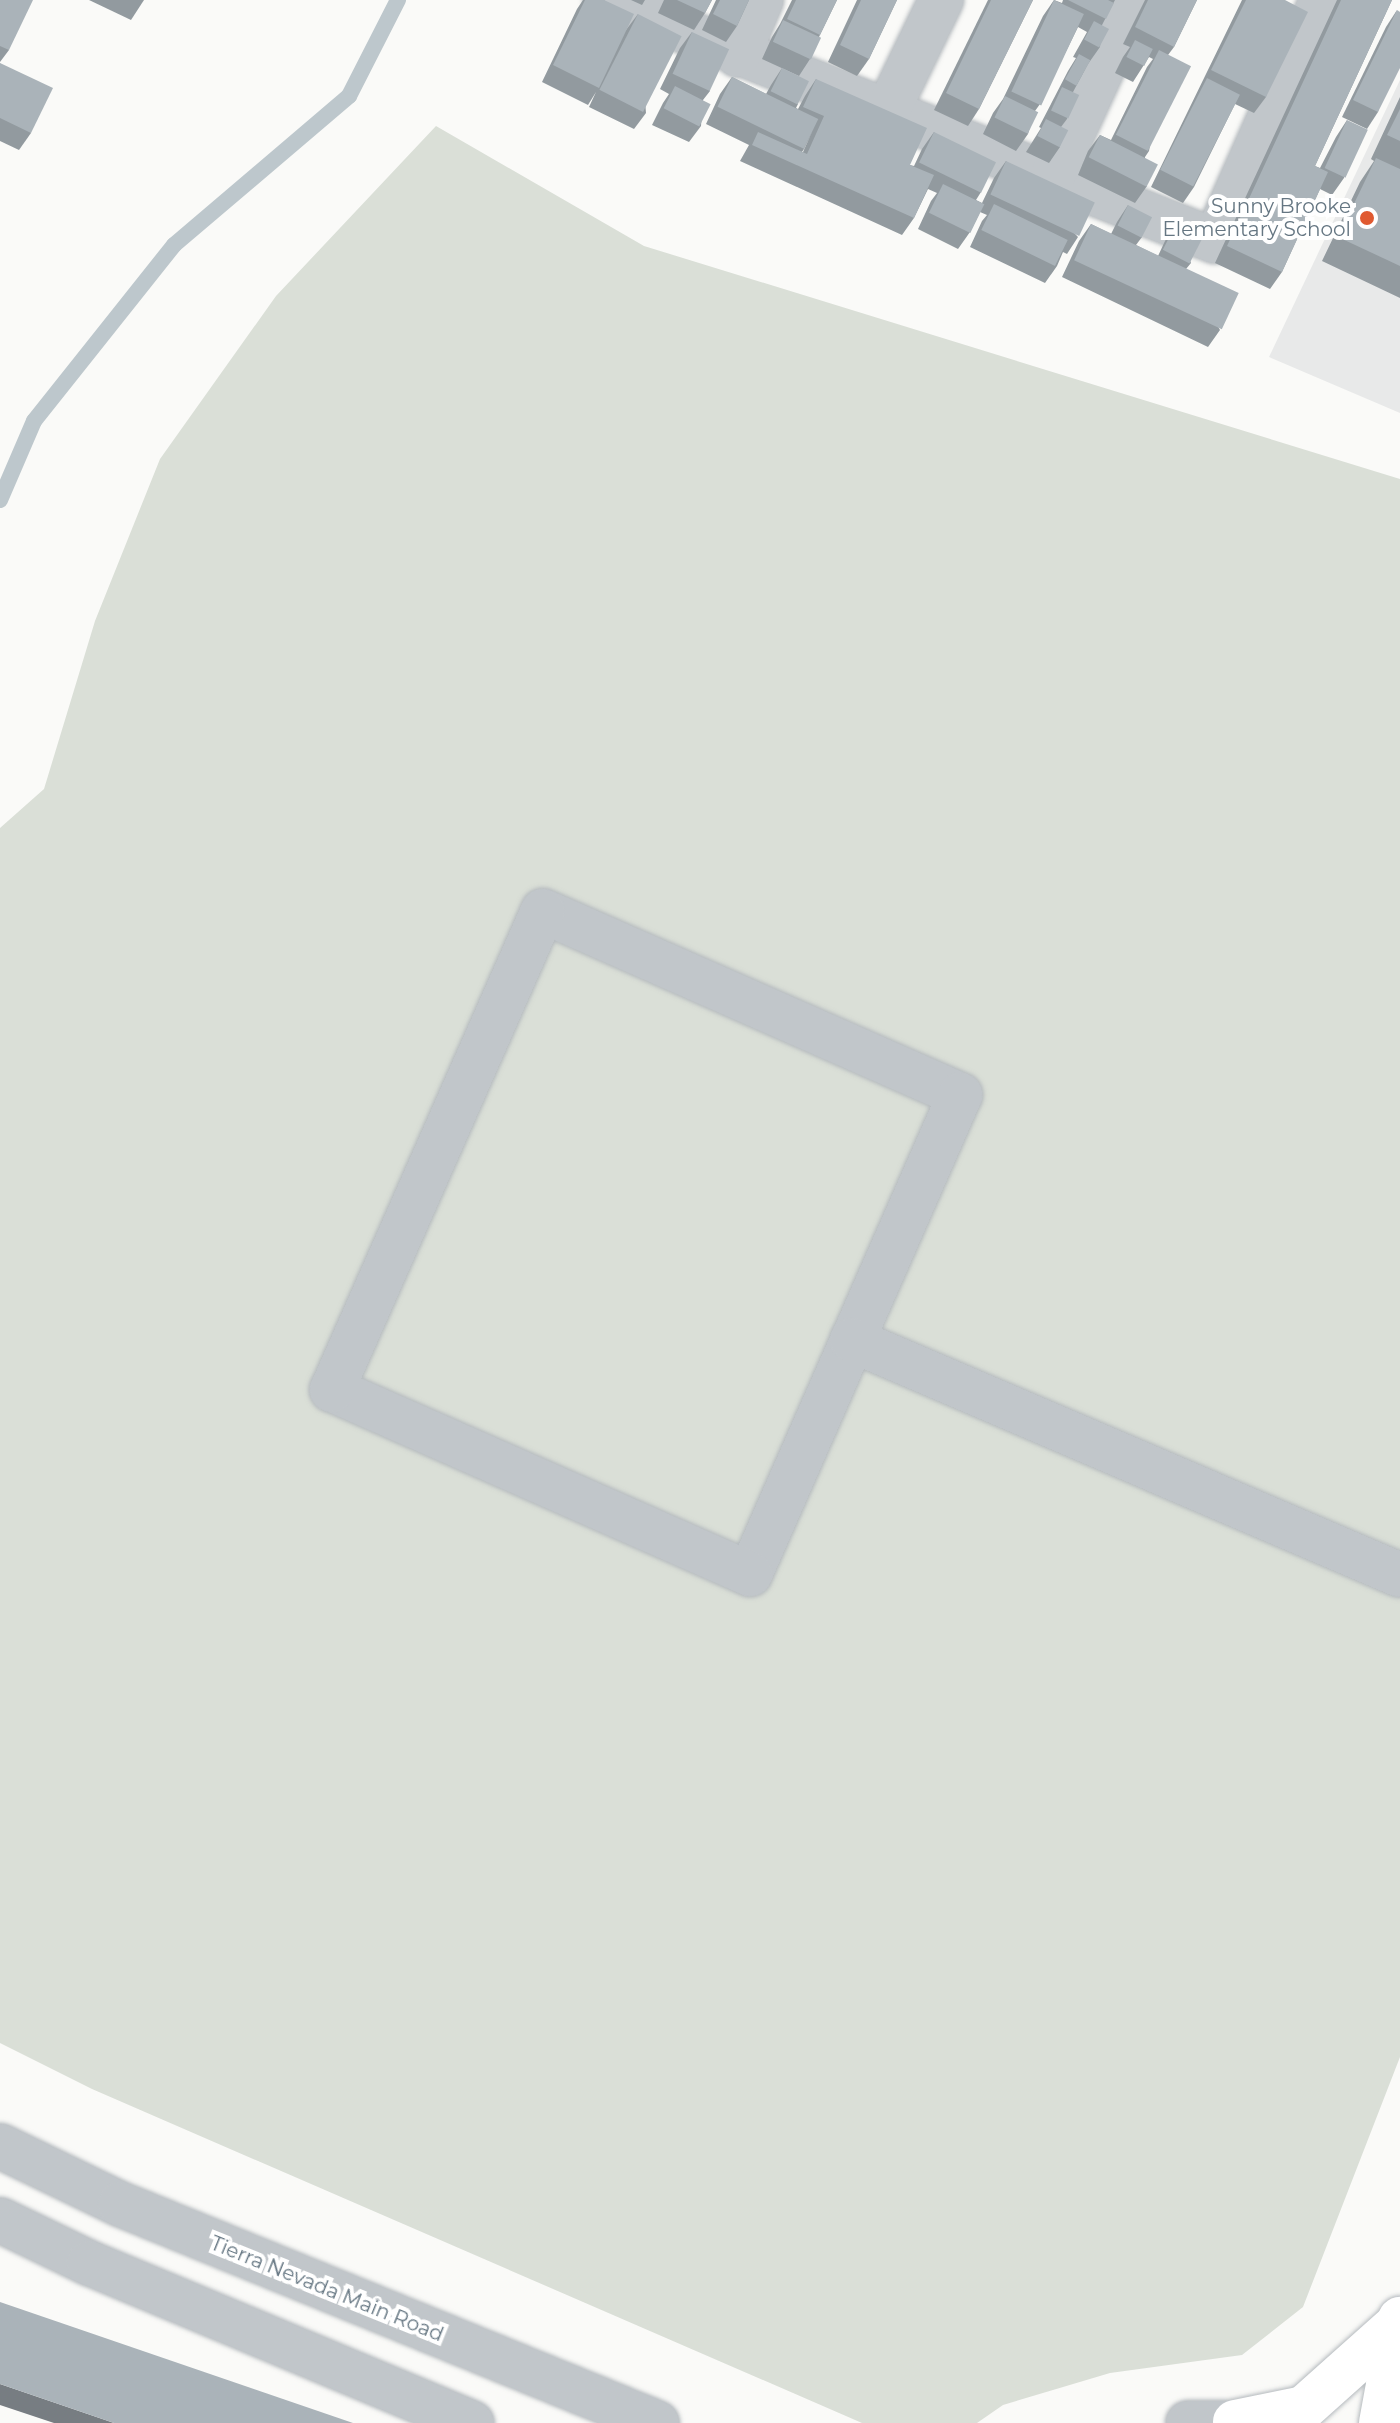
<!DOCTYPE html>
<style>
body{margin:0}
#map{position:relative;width:1400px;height:2423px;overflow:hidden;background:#fafaf8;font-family:Montserrat,sans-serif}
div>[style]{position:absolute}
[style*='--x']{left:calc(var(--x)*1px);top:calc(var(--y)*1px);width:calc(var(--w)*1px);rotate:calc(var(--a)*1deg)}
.built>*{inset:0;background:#e8e9e9}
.green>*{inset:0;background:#dadfd7}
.stream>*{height:16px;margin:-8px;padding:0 8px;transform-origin:8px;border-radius:8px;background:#bdc7cc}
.roads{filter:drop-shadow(0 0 2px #b5babe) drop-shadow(0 0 2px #b5babe)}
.minor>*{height:44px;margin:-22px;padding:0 22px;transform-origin:22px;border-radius:22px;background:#c1c6ca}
.major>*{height:44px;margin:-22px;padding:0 22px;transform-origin:22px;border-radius:22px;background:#fff}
.wall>*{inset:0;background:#929a9f}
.shaded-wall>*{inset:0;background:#777d82}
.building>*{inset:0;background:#aab3b9;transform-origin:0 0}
.dots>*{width:22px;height:22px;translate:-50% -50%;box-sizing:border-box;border:4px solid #fff;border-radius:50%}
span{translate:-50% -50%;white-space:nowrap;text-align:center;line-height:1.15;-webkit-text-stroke:8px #fff;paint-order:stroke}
.poi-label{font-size:20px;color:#657682}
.right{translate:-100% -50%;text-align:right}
.street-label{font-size:20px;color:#657682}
</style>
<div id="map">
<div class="built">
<div style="clip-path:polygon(1400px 80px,1400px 413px,1269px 357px)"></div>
</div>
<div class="green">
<div style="clip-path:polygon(436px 126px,644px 246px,1400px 479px,1400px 2057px,1303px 2307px,1242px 2355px,1110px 2373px,1003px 2405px,977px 2423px,862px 2423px,92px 2089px,0 2043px,0 828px,44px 789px,95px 621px,160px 459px,276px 296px)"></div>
</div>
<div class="stream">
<div style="--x:0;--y:500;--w:86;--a:-66.7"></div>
<div style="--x:34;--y:421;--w:225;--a:-51.5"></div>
<div style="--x:174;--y:245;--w:230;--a:-40.4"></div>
<div style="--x:349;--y:96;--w:108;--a:-63"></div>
</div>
<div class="roads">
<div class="minor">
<div style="--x:606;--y:0;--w:655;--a:21.59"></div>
<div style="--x:1215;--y:241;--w:264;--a:-66.1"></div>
<div style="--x:738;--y:55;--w:60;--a:-67.3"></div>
<div style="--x:886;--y:114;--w:127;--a:-64.2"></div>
<div style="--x:1052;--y:178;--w:196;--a:-65.3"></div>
<div style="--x:543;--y:911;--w:456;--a:23.8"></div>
<div style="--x:960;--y:1095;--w:523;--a:113.67"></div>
<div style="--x:750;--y:1574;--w:457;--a:-156.2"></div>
<div style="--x:332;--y:1390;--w:523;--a:-66.23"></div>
<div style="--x:852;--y:1340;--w:596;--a:23.21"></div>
<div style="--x:0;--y:2146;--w:133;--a:25.8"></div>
<div style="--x:120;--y:2204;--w:580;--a:22.19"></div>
<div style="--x:0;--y:2220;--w:99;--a:25.8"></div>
<div style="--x:89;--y:2263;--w:415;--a:22.7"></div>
<div style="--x:1188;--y:2423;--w:48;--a:0"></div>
</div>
<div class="major">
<div style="--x:1235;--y:2422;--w:70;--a:-11.5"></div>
<div style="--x:1304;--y:2408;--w:127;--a:-41.8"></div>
<div style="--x:1381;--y:2423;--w:106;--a:-79.6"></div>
</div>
</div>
<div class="wall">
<div style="clip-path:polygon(0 0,9px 50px,0 62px)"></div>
<div style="clip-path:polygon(89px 0,144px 0,131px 20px)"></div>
<div style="clip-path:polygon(583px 0,604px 0,626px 30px,638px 14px,646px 113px,634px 129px,589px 107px,596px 92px,588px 105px,542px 82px,577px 9px)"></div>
<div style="clip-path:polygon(631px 0,645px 0,642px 5px)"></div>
<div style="clip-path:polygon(664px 0,712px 0,705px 13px,694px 30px,658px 13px)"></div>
<div style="clip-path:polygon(716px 0,749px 0,737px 26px,726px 42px,702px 30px)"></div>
<div style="clip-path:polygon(792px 0,837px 0,819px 37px,810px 59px,799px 76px,762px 59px,772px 37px,780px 24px)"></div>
<div style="clip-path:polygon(857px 0,897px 0,869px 59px,857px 76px,828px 62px)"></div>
<div style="clip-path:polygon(988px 0,1033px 0,979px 109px,968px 126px,934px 110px)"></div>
<div style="clip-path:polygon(1054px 0,1062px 3px,1063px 0,1115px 0,1102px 25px,1100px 47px,1088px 64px,1073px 92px,1067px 119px,1061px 127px,1060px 147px,1049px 163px,1026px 152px,1041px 128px,1039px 127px,1068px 71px,1076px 58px,1073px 57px,1087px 32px,1078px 27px,1040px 104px,1035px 111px,1028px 134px,1016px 151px,983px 134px,993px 113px,1003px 99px,1043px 16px)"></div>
<div style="clip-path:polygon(1145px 0,1197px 0,1174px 47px,1168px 55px,1149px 151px,1145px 157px,1147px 186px,1135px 203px,1078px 175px,1088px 151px,1100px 135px,1111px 140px,1147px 67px,1153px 59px,1149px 57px,1133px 82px,1115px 73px,1123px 57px,1130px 47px,1123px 44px)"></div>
<div style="clip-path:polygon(1242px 0,1285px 0,1266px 97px,1254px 113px,1235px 104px,1194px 187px,1183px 203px,1151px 187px)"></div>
<div style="clip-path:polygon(1337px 0,1392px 0,1315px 166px,1320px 168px,1336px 137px,1347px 120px,1344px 178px,1332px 195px,1320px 189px,1282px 272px,1270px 289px,1215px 263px)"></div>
<div style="clip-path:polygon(1397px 10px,1378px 112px,1367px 129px,1342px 117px,1386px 27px)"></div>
<div style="clip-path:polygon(692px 32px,710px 91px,703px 100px,701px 126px,689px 142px,652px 125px,663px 103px,669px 94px,660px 89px,680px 48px)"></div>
<div style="clip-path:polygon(0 63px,31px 133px,19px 150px,0 141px)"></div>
<div style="clip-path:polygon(evenodd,782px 68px,798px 104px,796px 108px,798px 109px,805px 96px,816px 79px,910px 165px,914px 166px,922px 149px,934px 132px,981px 192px,976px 200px,982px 203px,994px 178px,1006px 161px,1078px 237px,1067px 254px,1063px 252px,1057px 266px,1045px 283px,970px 247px,982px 221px,987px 215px,980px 212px,970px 232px,958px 249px,918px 229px,931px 201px,937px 193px,928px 189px,914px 218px,902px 235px,740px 161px,749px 145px,706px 124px,720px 94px,732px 77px,766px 94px,771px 85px,782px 68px,812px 132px,803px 152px,802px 152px,804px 149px,812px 132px)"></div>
<div style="clip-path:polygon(1400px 97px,1400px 298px,1322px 261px,1360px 182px,1374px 161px,1371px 159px)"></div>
<div style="clip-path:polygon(1128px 205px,1142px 237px,1136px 245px,1158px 256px,1165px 241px,1176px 224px,1191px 263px,1186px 269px,1220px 330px,1208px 347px,1062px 277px,1079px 241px,1091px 224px,1111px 234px,1117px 222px)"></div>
</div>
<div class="shaded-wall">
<div style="clip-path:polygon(0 2384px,114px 2423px,54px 2423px,0 2405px)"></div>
</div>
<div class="building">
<div style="clip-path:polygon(0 0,33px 0,9px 50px,0 46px)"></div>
<div style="clip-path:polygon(585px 0,604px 0,634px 14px,599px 88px,553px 65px)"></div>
<div style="clip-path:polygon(677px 0,712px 0,705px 13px)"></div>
<div style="clip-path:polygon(720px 0,749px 0,737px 26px,713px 14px)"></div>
<div style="clip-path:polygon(796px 0,837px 0,820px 35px,787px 19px)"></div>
<div style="clip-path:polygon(861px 0,897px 0,869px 59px,840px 45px)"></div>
<div style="clip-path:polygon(991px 0,1033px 0,979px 109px,946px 93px)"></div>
<div style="left:1054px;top:0;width:33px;height:101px;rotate:25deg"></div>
<div style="clip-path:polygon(1068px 0,1108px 0,1114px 3px,1106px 19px)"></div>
<div style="clip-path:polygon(1148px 0,1197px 0,1174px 47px,1135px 27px)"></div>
<div style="clip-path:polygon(1246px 0,1285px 0,1308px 12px,1266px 97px,1211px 70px)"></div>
<div style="clip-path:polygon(1341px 0,1392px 0,1315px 166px,1328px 172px,1282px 272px,1227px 246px)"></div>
<div style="clip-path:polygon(1397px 10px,1400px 12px,1400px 68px,1378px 112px,1353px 100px)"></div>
<div style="left:638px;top:14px;width:49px;height:85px;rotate:27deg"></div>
<div style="left:783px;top:20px;width:42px;height:24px;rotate:25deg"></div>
<div style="left:1094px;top:21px;width:17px;height:21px;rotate:28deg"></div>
<div style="left:692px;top:32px;width:41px;height:46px;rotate:25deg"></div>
<div style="left:1135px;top:40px;width:20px;height:19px;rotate:27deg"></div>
<div style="left:1159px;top:50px;width:36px;height:95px;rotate:27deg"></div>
<div style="left:1079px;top:54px;width:13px;height:29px;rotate:29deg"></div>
<div style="clip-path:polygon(0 63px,53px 88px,31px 133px,0 118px)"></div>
<div style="left:782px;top:68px;width:30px;height:26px;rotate:26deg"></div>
<div style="left:732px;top:77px;width:96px;height:33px;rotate:26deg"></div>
<div style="left:1207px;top:78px;width:37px;height:103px;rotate:27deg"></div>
<div style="clip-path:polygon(816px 79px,927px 128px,910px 165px,934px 175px,914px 218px,752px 145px,758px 132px,807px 154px,824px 116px,803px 107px)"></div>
<div style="left:675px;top:86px;width:40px;height:25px;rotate:27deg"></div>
<div style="left:1062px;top:87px;width:19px;height:26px;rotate:25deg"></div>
<div style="left:1005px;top:96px;width:37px;height:24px;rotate:26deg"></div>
<div style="clip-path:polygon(1400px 109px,1400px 141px,1387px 135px)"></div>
<div style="left:1046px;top:119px;width:25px;height:19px;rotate:27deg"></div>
<div style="left:1347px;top:120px;width:23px;height:53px;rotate:25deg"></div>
<div style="left:934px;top:132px;width:69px;height:34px;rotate:26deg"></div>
<div style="left:1100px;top:135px;width:65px;height:25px;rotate:27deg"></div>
<div style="clip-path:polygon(1376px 158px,1400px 169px,1400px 266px,1338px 237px)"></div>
<div style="left:1006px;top:161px;width:98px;height:37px;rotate:25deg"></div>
<div style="left:943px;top:184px;width:46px;height:32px;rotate:26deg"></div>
<div style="left:994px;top:204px;width:82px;height:29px;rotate:26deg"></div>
<div style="left:1128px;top:205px;width:27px;height:23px;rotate:27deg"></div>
<div style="left:1091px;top:224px;width:163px;height:40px;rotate:25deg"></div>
<div style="left:1176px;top:224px;width:30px;height:29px;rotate:27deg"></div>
<div style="clip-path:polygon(0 2302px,353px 2423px,114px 2423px,0 2384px)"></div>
</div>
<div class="dots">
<div style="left:1367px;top:218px;background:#e05a31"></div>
</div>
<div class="poi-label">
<span class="right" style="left:1351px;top:218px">Sunny Brooke<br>Elementary School</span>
</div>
<div class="street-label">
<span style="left:327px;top:2289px;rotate:22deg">Tierra Nevada Main Road</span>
</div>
</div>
